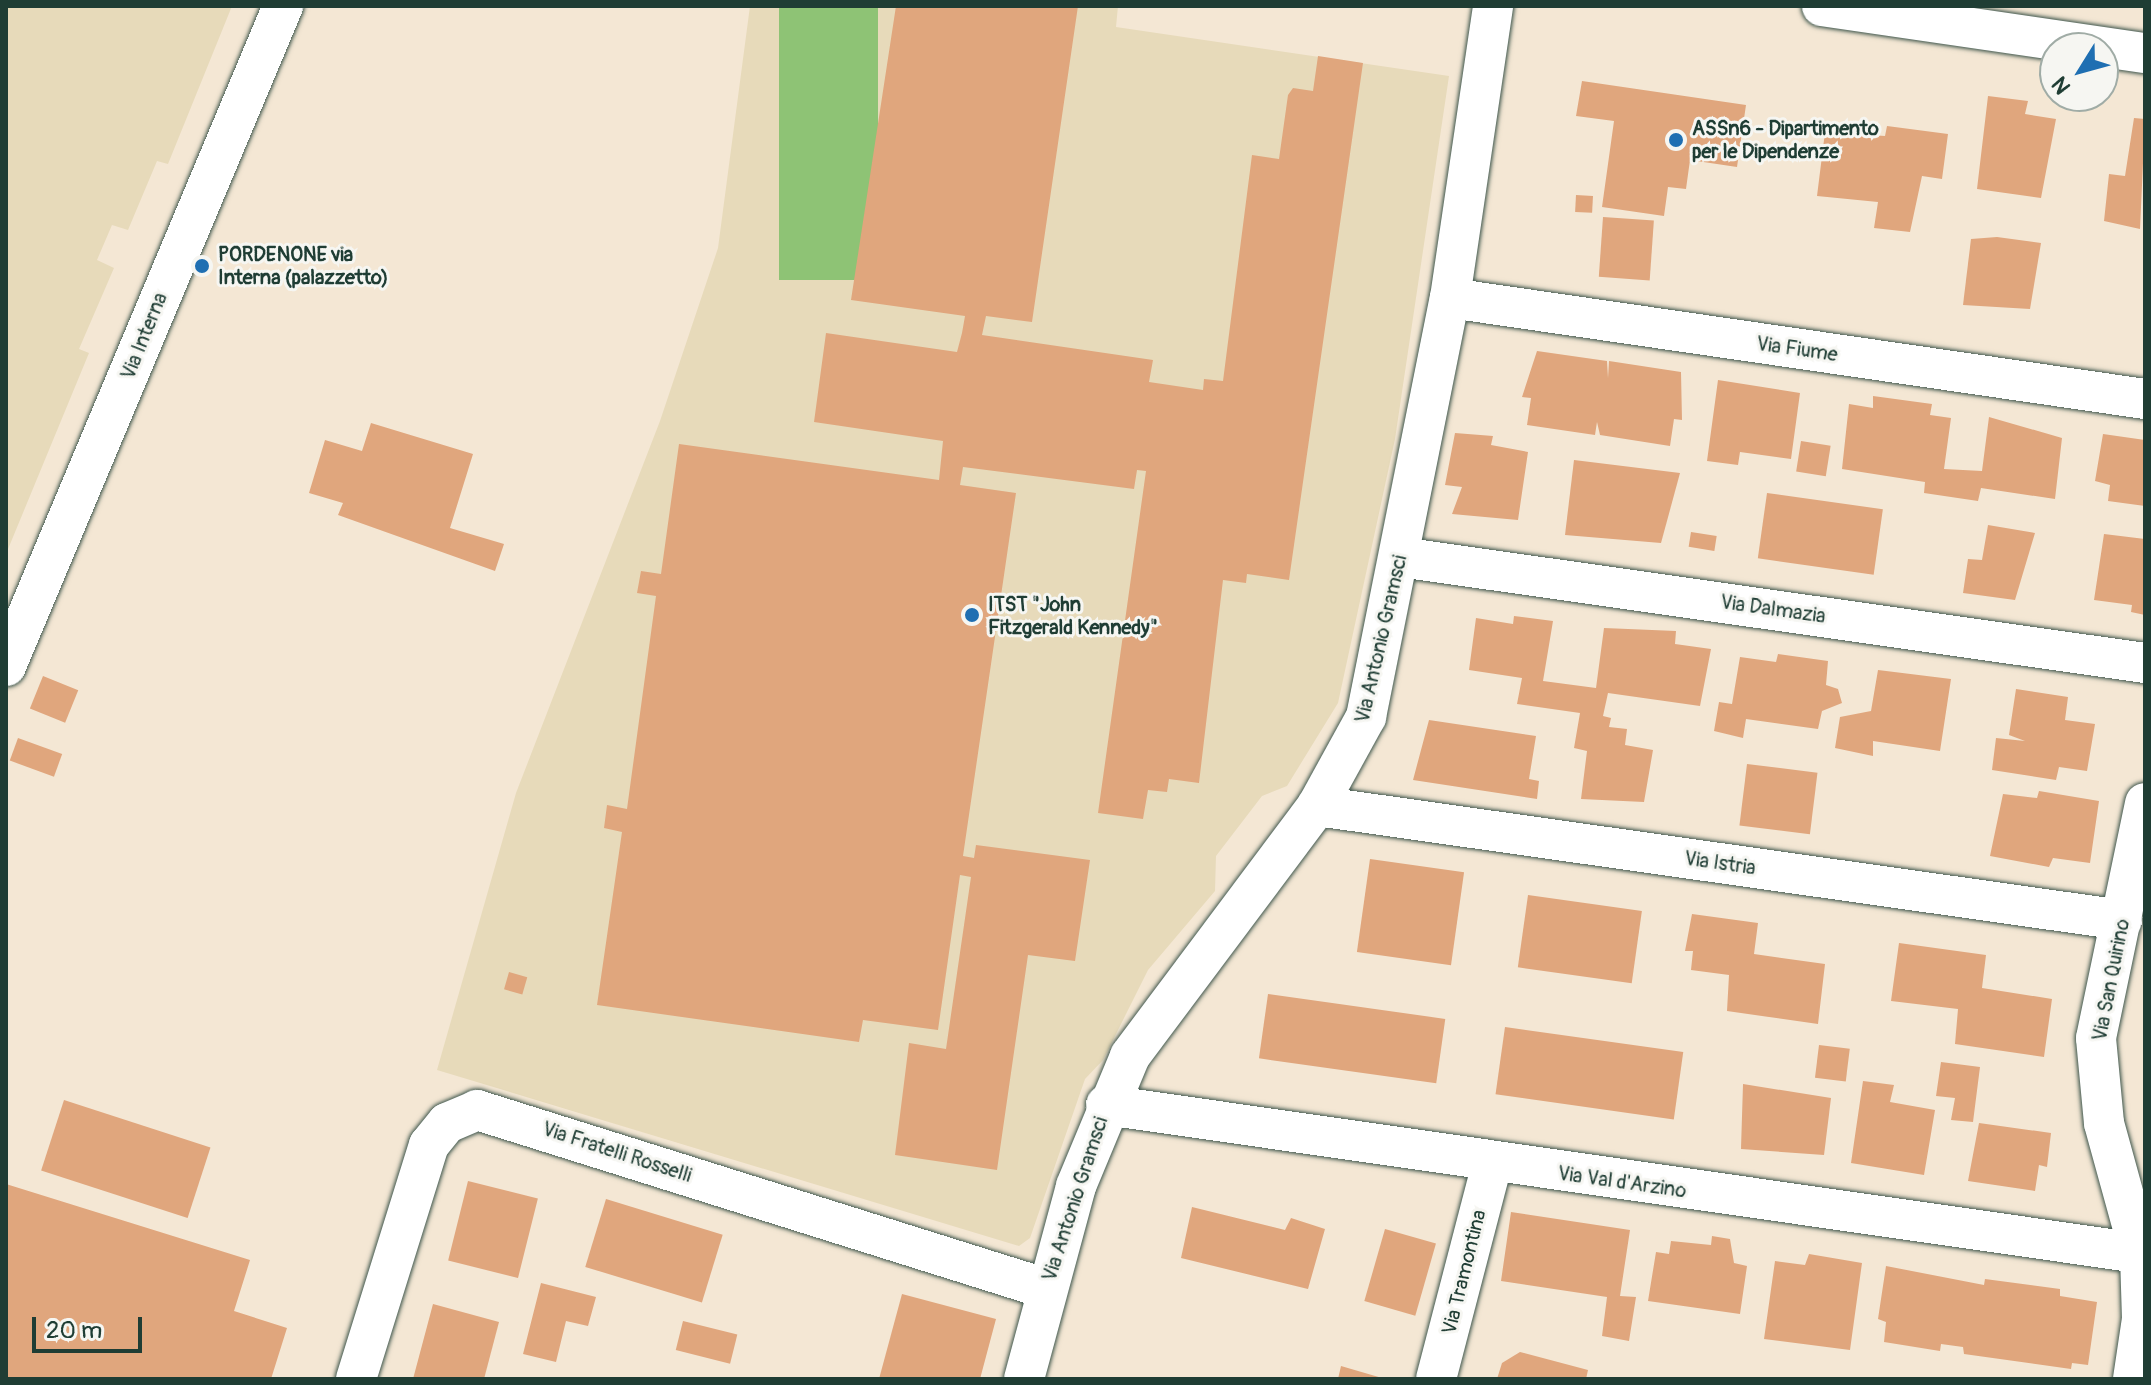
<!DOCTYPE html>
<style>
body{margin:0}
#map{position:relative;width:2151px;height:1385px;overflow:hidden;background:#f4e7d4;font-family:Pangolin,sans-serif}
div>[style]{position:absolute}
[style*='--x']{left:calc(var(--x)*1px);top:calc(var(--y)*1px);width:calc(var(--w)*1px);rotate:calc(var(--a)*1deg)}
.built>*{inset:0;background:#e7daba}
.green>*{inset:0;background:#8ec375;transform-origin:0 0}
.building>*{inset:0;background:#e0a67d;transform-origin:0 0}
.roads{filter:drop-shadow(0 0 2px #3f564c) drop-shadow(0 0 2px #3f564c)}
.minor>*{height:40px;margin:-20px;padding:0 20px;transform-origin:20px;border-radius:20px;background:#fff}
.dots>*{width:22px;height:22px;translate:-50% -50%;box-sizing:border-box;border:4px solid #f6f6f2;border-radius:50%}
span{translate:-50% -50%;white-space:nowrap;text-align:center;line-height:1.15;-webkit-text-stroke:6px #f6f6f2;paint-order:stroke}
.poi-label{font-size:20px;color:#1f3d34;font-weight:700}
.left{translate:0 -50%;text-align:left}
.street-label{font-size:20px;color:#1f3d34}
.frame{position:absolute;inset:0;border:8px solid #1f3d34;pointer-events:none}
.north{position:absolute;left:2039px;top:32px;width:80px;height:80px;box-sizing:border-box;background:#f6f6f2;border:2px solid #a0aca6;border-radius:50%;rotate:233deg;font-size:22px;font-weight:700;line-height:32px;text-align:center;color:#1f3d34}
.north::after{content:'';display:block;margin:auto;width:28px;height:36px;background:#1f6fb2;clip-path:polygon(50% 0,100% 100%,50% 72%,0 100%)}
.scale{position:absolute;left:32px;top:1317px;width:110px;height:36px;box-sizing:border-box;border:4px solid #1f3d34;border-top:0;padding-left:10px;font-size:24px;line-height:28px;white-space:nowrap;color:#1f3d34;-webkit-text-stroke:6px #f6f6f2;paint-order:stroke}
</style>
<div id="map">
<div class="built">
<div style="clip-path:polygon(6px 6px,232px 6px,168px 164px,157px 161px,128px 230px,112px 225px,97px 260px,114px 268px,79px 349px,89px 353px,6px 554px)"></div>
<div style="clip-path:polygon(750px 6px,1118px 6px,1116px 27px,1449px 76px,1395px 439px,1338px 703px,1287px 786px,1262px 796px,1216px 856px,1215px 891px,1148px 970px,1103px 1060px,1085px 1079px,1030px 1238px,1019px 1246px,437px 1070px,516px 793px,660px 421px,718px 248px)"></div>
</div>
<div class="green">
<div style="left:779px;top:6px;width:99px;height:274px"></div>
</div>
<div class="building">
<div style="clip-path:polygon(896px 6px,1078px 6px,1032px 322px,986px 316px,982px 335px,1153px 360px,1149px 382px,1203px 390px,1204px 379px,1223px 381px,1252px 155px,1279px 159px,1288px 95px,1293px 88px,1313px 91px,1318px 56px,1363px 63px,1289px 580px,1247px 574px,1246px 583px,1223px 580px,1199px 783px,1169px 779px,1167px 792px,1148px 790px,1143px 819px,1098px 813px,1146px 471px,1137px 470px,1134px 489px,963px 467px,960px 485px,1016px 493px,963px 856px,974px 858px,976px 845px,1090px 860px,1075px 961px,1028px 955px,997px 1170px,895px 1155px,909px 1043px,946px 1049px,971px 877px,960px 875px,938px 1030px,863px 1020px,859px 1042px,597px 1005px,622px 832px,604px 828px,607px 805px,627px 809px,656px 596px,637px 593px,641px 571px,661px 574px,679px 444px,939px 480px,943px 441px,814px 422px,826px 333px,957px 352px,962px 333px,965px 316px,851px 300px)"></div>
<div style="clip-path:polygon(1582px 81px,1746px 105px,1737px 167px,1690px 160px,1686px 189px,1668px 187px,1664px 216px,1602px 207px,1614px 121px,1576px 116px)"></div>
<div style="clip-path:polygon(1988px 96px,2028px 101px,2025px 114px,2056px 119px,2041px 198px,1977px 189px)"></div>
<div style="clip-path:polygon(2134px 118px,2145px 119px,2140px 229px,2104px 221px,2109px 174px,2125px 176px)"></div>
<div style="clip-path:polygon(1887px 126px,1948px 134px,1942px 179px,1922px 176px,1910px 232px,1874px 228px,1878px 202px,1817px 196px,1825px 132px,1885px 136px)"></div>
<div style="left:1576px;top:195px;width:17px;height:17px;rotate:3deg"></div>
<div style="left:1603px;top:217px;width:51px;height:60px;rotate:4deg"></div>
<div style="clip-path:polygon(1997px 237px,2041px 243px,2030px 309px,1963px 305px,1971px 239px)"></div>
<div style="clip-path:polygon(1537px 351px,1607px 361px,1608px 378px,1609px 361px,1681px 372px,1682px 420px,1674px 419px,1670px 446px,1600px 435px,1597px 422px,1595px 435px,1527px 425px,1531px 398px,1522px 397px)"></div>
<div style="clip-path:polygon(1718px 380px,1800px 393px,1791px 459px,1740px 452px,1738px 465px,1707px 461px)"></div>
<div style="clip-path:polygon(1873px 396px,1932px 404px,1930px 415px,1951px 418px,1944px 469px,1982px 471px,1989px 417px,2062px 438px,2055px 499px,1981px 488px,1978px 501px,1924px 493px,1925px 482px,1842px 469px,1849px 404px,1873px 408px)"></div>
<div style="clip-path:polygon(371px 423px,473px 454px,450px 528px,504px 544px,495px 571px,338px 515px,343px 503px,309px 493px,325px 440px,362px 451px)"></div>
<div style="clip-path:polygon(1455px 433px,1493px 436px,1491px 445px,1528px 452px,1518px 520px,1452px 514px,1462px 487px,1445px 485px)"></div>
<div style="clip-path:polygon(2103px 434px,2145px 440px,2145px 506px,2108px 501px,2110px 485px,2095px 481px)"></div>
<div style="left:1801px;top:441px;width:30px;height:31px;rotate:9deg"></div>
<div style="clip-path:polygon(1574px 460px,1680px 473px,1661px 543px,1565px 535px)"></div>
<div style="left:1767px;top:493px;width:117px;height:66px;rotate:8deg"></div>
<div style="clip-path:polygon(1988px 525px,2035px 533px,2015px 600px,1963px 593px,1968px 559px,1982px 560px)"></div>
<div style="left:1691px;top:532px;width:26px;height:15px;rotate:9deg"></div>
<div style="clip-path:polygon(2104px 534px,2145px 539px,2145px 615px,2131px 612px,2132px 605px,2094px 600px)"></div>
<div style="clip-path:polygon(1514px 616px,1553px 621px,1543px 681px,1596px 688px,1604px 628px,1676px 631px,1675px 644px,1711px 649px,1700px 706px,1608px 693px,1603px 716px,1611px 718px,1609px 727px,1627px 729px,1625px 745px,1653px 750px,1644px 802px,1581px 799px,1587px 751px,1574px 748px,1580px 713px,1517px 704px,1522px 678px,1469px 670px,1476px 618px,1513px 624px)"></div>
<div style="clip-path:polygon(1778px 654px,1828px 661px,1826px 685px,1838px 689px,1842px 703px,1822px 711px,1818px 729px,1746px 719px,1743px 738px,1714px 731px,1719px 702px,1732px 704px,1740px 657px,1776px 662px)"></div>
<div style="clip-path:polygon(1878px 670px,1951px 679px,1940px 751px,1873px 741px,1873px 756px,1835px 748px,1840px 717px,1871px 711px)"></div>
<div style="left:43px;top:676px;width:38px;height:35px;rotate:22deg"></div>
<div style="clip-path:polygon(2016px 689px,2068px 697px,2065px 720px,2095px 724px,2087px 771px,2059px 767px,2056px 780px,1992px 770px,1996px 738px,2025px 741px,2009px 735px)"></div>
<div style="clip-path:polygon(1429px 720px,1536px 736px,1529px 779px,1539px 781px,1537px 799px,1413px 780px)"></div>
<div style="left:18px;top:738px;width:47px;height:24px;rotate:20deg"></div>
<div style="left:1747px;top:764px;width:71px;height:62px;rotate:7deg"></div>
<div style="clip-path:polygon(2039px 791px,2099px 801px,2090px 863px,2053px 858px,2049px 867px,1990px 856px,2003px 794px,2037px 798px)"></div>
<div style="left:1370px;top:859px;width:95px;height:94px;rotate:8deg"></div>
<div style="left:1528px;top:895px;width:115px;height:73px;rotate:8deg"></div>
<div style="clip-path:polygon(1692px 914px,1758px 923px,1754px 954px,1825px 964px,1818px 1024px,1727px 1011px,1729px 975px,1691px 970px,1693px 951px,1685px 951px)"></div>
<div style="clip-path:polygon(1899px 943px,1986px 955px,1982px 988px,2052px 999px,2044px 1057px,1955px 1044px,1958px 1009px,1891px 1001px)"></div>
<div style="left:509px;top:972px;width:19px;height:18px;rotate:16deg"></div>
<div style="left:1268px;top:994px;width:179px;height:65px;rotate:8deg"></div>
<div style="left:1505px;top:1027px;width:180px;height:68px;rotate:8deg"></div>
<div style="left:1819px;top:1045px;width:31px;height:33px;rotate:7deg"></div>
<div style="clip-path:polygon(1941px 1062px,1980px 1067px,1973px 1122px,1951px 1120px,1955px 1098px,1936px 1096px)"></div>
<div style="clip-path:polygon(1863px 1081px,1894px 1085px,1890px 1102px,1935px 1110px,1924px 1175px,1851px 1163px)"></div>
<div style="clip-path:polygon(1743px 1084px,1831px 1098px,1824px 1155px,1741px 1149px)"></div>
<div style="left:64px;top:1100px;width:154px;height:74px;rotate:18deg"></div>
<div style="clip-path:polygon(1979px 1123px,2051px 1133px,2047px 1167px,2039px 1165px,2035px 1191px,1968px 1181px)"></div>
<div style="left:468px;top:1181px;width:72px;height:82px;rotate:14deg"></div>
<div style="clip-path:polygon(6px 1184px,250px 1260px,234px 1311px,287px 1328px,271px 1379px,6px 1379px)"></div>
<div style="left:606px;top:1199px;width:122px;height:71px;rotate:17deg"></div>
<div style="clip-path:polygon(1192px 1207px,1285px 1230px,1291px 1218px,1325px 1229px,1308px 1289px,1181px 1258px)"></div>
<div style="clip-path:polygon(1511px 1212px,1630px 1230px,1620px 1296px,1636px 1297px,1629px 1341px,1602px 1336px,1607px 1297px,1501px 1281px)"></div>
<div style="left:1385px;top:1229px;width:53px;height:75px;rotate:16deg"></div>
<div style="clip-path:polygon(1712px 1236px,1730px 1239px,1734px 1263px,1747px 1266px,1740px 1314px,1648px 1301px,1656px 1252px,1669px 1254px,1671px 1241px,1711px 1245px)"></div>
<div style="clip-path:polygon(1809px 1254px,1862px 1263px,1850px 1350px,1764px 1339px,1775px 1261px,1805px 1265px)"></div>
<div style="clip-path:polygon(1886px 1266px,1984px 1285px,1985px 1279px,2060px 1289px,2060px 1296px,2097px 1302px,2088px 1365px,2072px 1363px,2071px 1369px,1964px 1354px,1963px 1347px,1941px 1344px,1940px 1351px,1884px 1342px,1886px 1322px,1878px 1319px)"></div>
<div style="clip-path:polygon(541px 1283px,596px 1297px,588px 1326px,566px 1321px,556px 1362px,523px 1354px)"></div>
<div style="clip-path:polygon(902px 1294px,996px 1319px,980px 1379px,879px 1379px)"></div>
<div style="clip-path:polygon(433px 1304px,499px 1322px,484px 1379px,413px 1379px)"></div>
<div style="left:683px;top:1321px;width:56px;height:30px;rotate:14deg"></div>
<div style="clip-path:polygon(1520px 1352px,1588px 1370px,1586px 1379px,1497px 1379px,1502px 1363px)"></div>
<div style="clip-path:polygon(1341px 1366px,1382px 1378px,1382px 1379px,1338px 1379px)"></div>
</div>
<div class="roads">
<div class="minor">
<div style="--x:1822;--y:6;--w:326;--a:8.3"></div>
<div style="--x:1450;--y:298;--w:702;--a:8.27"></div>
<div style="--x:1400;--y:557;--w:753;--a:8.1"></div>
<div style="--x:6;--y:666;--w:716;--a:-67.23"></div>
<div style="--x:1317;--y:806;--w:813;--a:8.06"></div>
<div style="--x:1106;--y:1105;--w:1050;--a:8.16"></div>
<div style="--x:356;--y:1379;--w:245;--a:-72.7"></div>
<div style="--x:429;--y:1145;--w:28;--a:-51"></div>
<div style="--x:447;--y:1123;--w:33;--a:-23"></div>
<div style="--x:477;--y:1110;--w:597;--a:17.43"></div>
<div style="--x:1024;--y:1379;--w:200;--a:-74.9"></div>
<div style="--x:1076;--y:1186;--w:141;--a:-67.4"></div>
<div style="--x:1130;--y:1056;--w:312;--a:-53.2"></div>
<div style="--x:1317;--y:806;--w:102;--a:-61.2"></div>
<div style="--x:1366;--y:717;--w:427;--a:-78.7"></div>
<div style="--x:1450;--y:298;--w:295;--a:-81.6"></div>
<div style="--x:1436;--y:1379;--w:222;--a:-75.4"></div>
<div style="--x:2133;--y:1379;--w:61;--a:-81.5"></div>
<div style="--x:2142;--y:1319;--w:65;--a:-91.8"></div>
<div style="--x:2140;--y:1254;--w:136;--a:-105.4"></div>
<div style="--x:2104;--y:1123;--w:85;--a:-95.4"></div>
<div style="--x:2096;--y:1038;--w:240;--a:-78.2"></div>
</div>
</div>
<div class="dots">
<div style="left:1676px;top:140px;background:#1f6fb2"></div>
<div style="left:202px;top:266px;background:#1f6fb2"></div>
<div style="left:972px;top:615px;background:#1f6fb2"></div>
</div>
<div class="poi-label">
<span class="left" style="left:1692px;top:140px">ASSn6 - Dipartimento<br>per le Dipendenze</span>
<span class="left" style="left:218px;top:266px">PORDENONE via<br>Interna (palazzetto)</span>
<span class="left" style="left:988px;top:616px">ITST "John<br>Fitzgerald Kennedy"</span>
</div>
<div class="street-label">
<span style="left:144px;top:336px;rotate:-68deg">Via Interna</span>
<span style="left:1797px;top:349px;rotate:8deg">Via Fiume</span>
<span style="left:1773px;top:609px;rotate:8deg">Via Dalmazia</span>
<span style="left:1381px;top:639px;rotate:-77deg">Via Antonio Gramsci</span>
<span style="left:1720px;top:863px;rotate:8deg">Via Istria</span>
<span style="left:2111px;top:980px;rotate:-79deg">Via San Quirino</span>
<span style="left:617px;top:1152px;rotate:18deg">Via Fratelli Rosselli</span>
<span style="left:1622px;top:1182px;rotate:8deg">Via Val d'Arzino</span>
<span style="left:1075px;top:1199px;rotate:-72deg">Via Antonio Gramsci</span>
<span style="left:1464px;top:1272px;rotate:-76deg">Via Tramontina</span>
</div>
<div class="frame"></div>
<div class="north">N</div>
<div class="scale">20 m</div>
</div>
